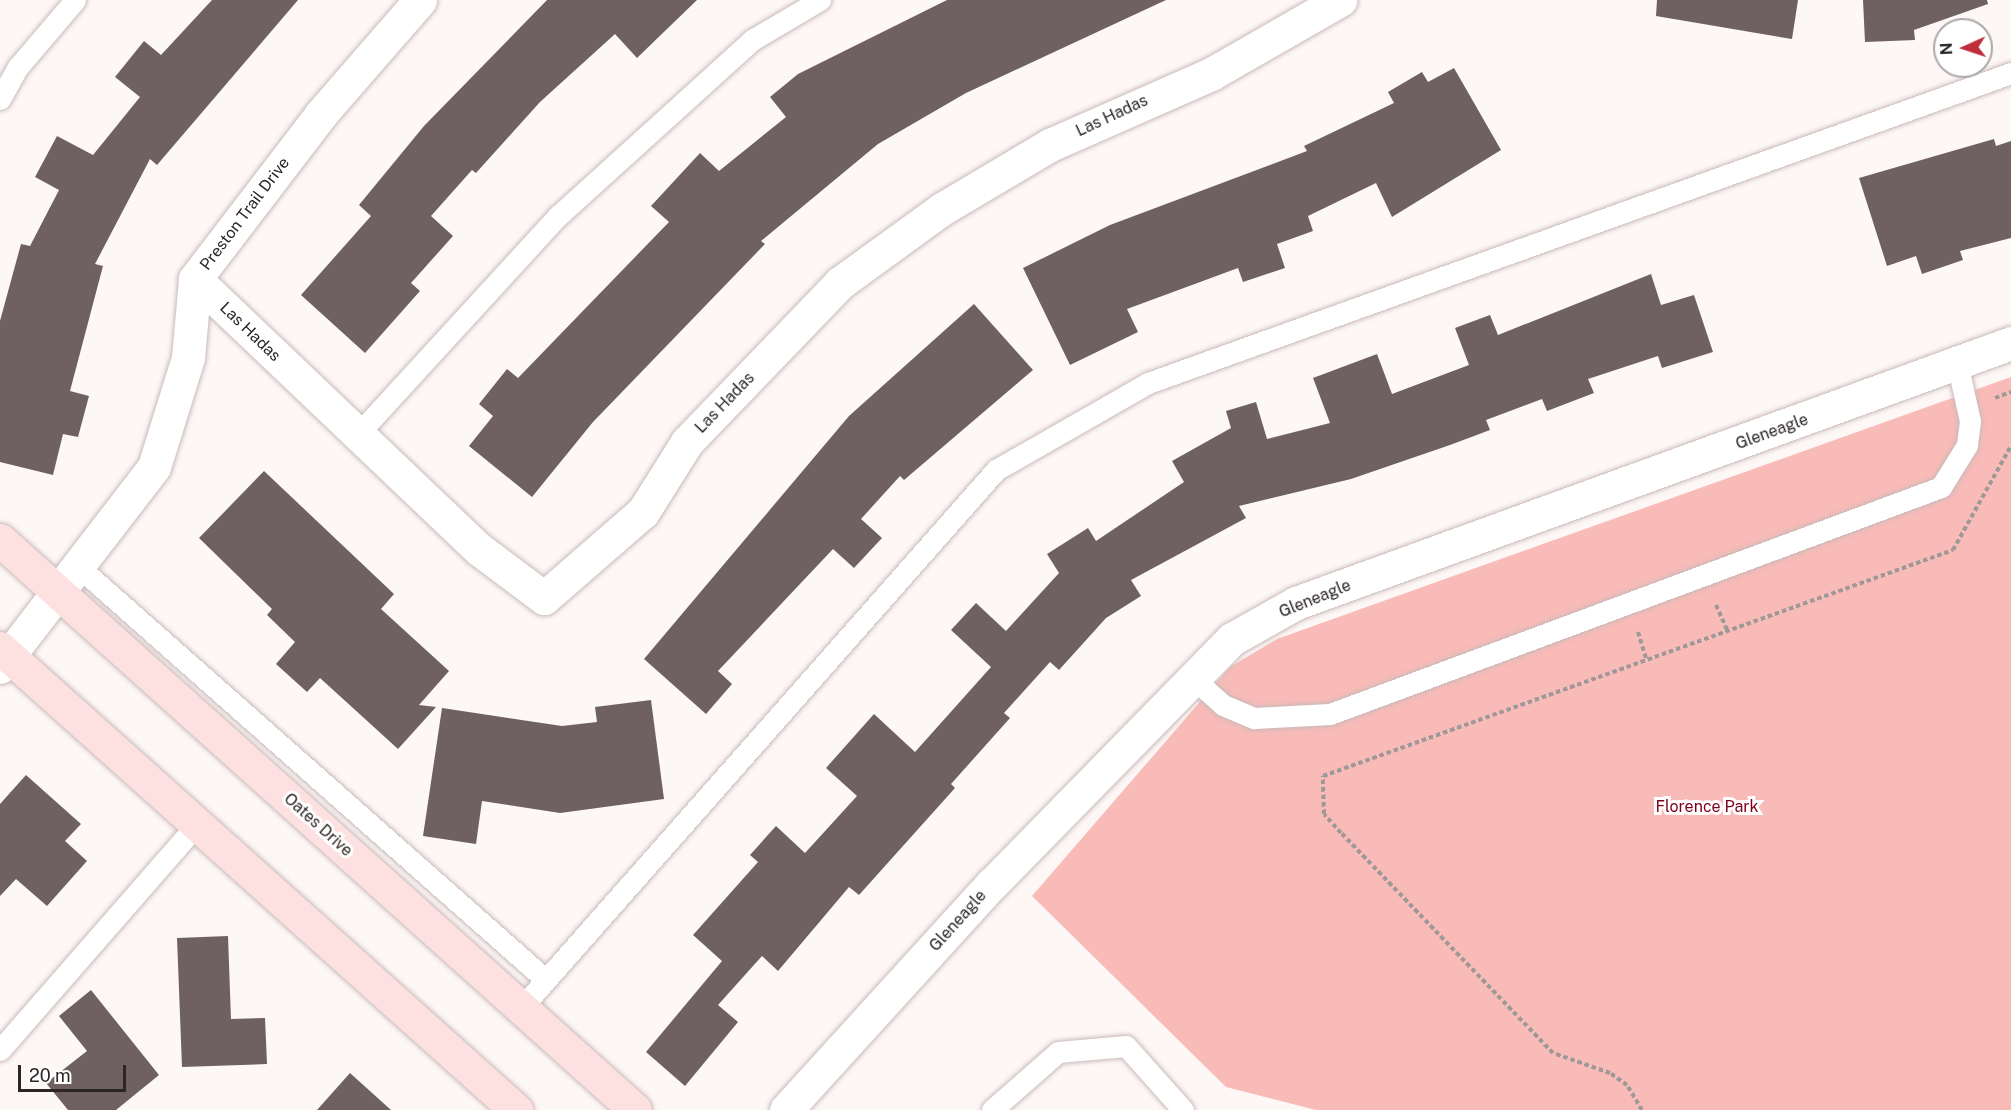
<!DOCTYPE html>
<style>
body{margin:0}
#map{position:relative;width:2011px;height:1110px;overflow:hidden;background:#fdf7f6;font-family:"Public Sans",sans-serif}
div>[style]{position:absolute}
[style*='--x']{left:calc(var(--x)*1px);top:calc(var(--y)*1px);width:calc(var(--w)*1px);rotate:calc(var(--a)*1deg)}
.green>*{inset:0;background:#f8bbb8}
.building>*{inset:0;background:#6f6161}
.path>*{height:4px;margin-top:-2px;transform-origin:0;background:repeating-linear-gradient(90deg,#9e9897 0 4.5px,transparent 0 7.5px)}
.roads{filter:drop-shadow(0 0 2px #c9bab9) drop-shadow(0 0 2px #c9bab9)}
.lane>*{height:21px;margin:-10.5px;padding:0 10.5px;transform-origin:10.5px;border-radius:10.5px;background:#fff}
.street>*{height:33px;margin:-16.5px;padding:0 16.5px;transform-origin:16.5px;border-radius:16.5px;background:#fff}
.secondary>*{height:33px;margin:-16.5px;padding:0 16.5px;transform-origin:16.5px;border-radius:16.5px;background:#fce1e0}
span{translate:-50% -50%;white-space:nowrap;text-align:center;line-height:1.15;-webkit-text-stroke:6px #fff;paint-order:stroke}
.street-label{font-size:16px;color:#2b2625}
.park-label{font-size:16px;color:#7d0119}
.north{position:absolute;left:1933px;top:18px;width:60px;height:60px;box-sizing:border-box;background:#fff;border:2px solid #aaa8a8;border-radius:50%;rotate:267deg;font-size:16px;font-weight:700;line-height:24px;text-align:center;color:#2b2625}
.north::after{content:'';display:block;margin:auto;width:21px;height:27px;background:#bf2f3b;clip-path:polygon(50% 0,100% 100%,50% 72%,0 100%)}
.scale{position:absolute;left:18px;top:1065px;width:108px;height:27px;box-sizing:border-box;border:3px solid #2b2625;border-top:0;padding-left:8px;font-size:18px;line-height:21px;white-space:nowrap;color:#2b2625;-webkit-text-stroke:4px #fff;paint-order:stroke}
</style>
<div id="map">
<div class="green">
<div style="clip-path:polygon(2011px 377px,2011px 1110px,1316px 1110px,1226px 1087px,1032px 896px,1230px 667px,1277px 639px)"></div>
</div>
<div class="building">
<div style="clip-path:polygon(212px 0,298px 0,157px 165px,150px 159px,95px 264px,103px 266px,70px 391px,89px 396px,78px 437px,63px 434px,53px 475px,0 462px,0 321px,21px 244px,30px 246px,59px 190px,35px 177px,57px 136px,93px 155px,140px 97px,115px 77px,144px 41px,161px 55px)"></div>
<div style="clip-path:polygon(547px 0,697px 0,637px 58px,615px 34px,540px 102px,476px 173px,472px 170px,431px 216px,453px 236px,411px 283px,420px 291px,365px 353px,301px 295px,371px 216px,359px 205px,424px 126px)"></div>
<div style="clip-path:polygon(947px 0,1166px 0,966px 93px,878px 144px,761px 241px,765px 244px,593px 422px,532px 497px,469px 446px,493px 416px,479px 404px,507px 369px,518px 378px,669px 222px,651px 206px,700px 153px,719px 171px,786px 117px,770px 97px,798px 74px)"></div>
<div style="clip-path:polygon(1657px 0,1798px 0,1792px 39px,1656px 16px)"></div>
<div style="clip-path:polygon(1863px 0,1987px 0,1988px 4px,1914px 30px,1915px 40px,1865px 42px)"></div>
<div style="clip-path:polygon(1454px 68px,1501px 150px,1392px 217px,1376px 183px,1308px 216px,1313px 231px,1277px 244px,1285px 268px,1243px 282px,1238px 268px,1127px 309px,1138px 332px,1070px 365px,1023px 268px,1110px 225px,1307px 151px,1304px 146px,1394px 103px,1388px 92px,1422px 72px,1428px 82px)"></div>
<div style="clip-path:polygon(1994px 139px,1996px 146px,2011px 141px,2011px 238px,1960px 251px,1963px 260px,1922px 274px,1916px 256px,1887px 266px,1859px 178px)"></div>
<div style="clip-path:polygon(1651px 274px,1661px 305px,1694px 295px,1713px 352px,1662px 368px,1658px 356px,1588px 379px,1594px 393px,1547px 411px,1542px 399px,1486px 420px,1490px 430px,1450px 445px,1351px 479px,1239px 506px,1246px 518px,1131px 580px,1141px 596px,1106px 618px,1059px 670px,1050px 662px,1004px 713px,1010px 718px,951px 784px,955px 788px,859px 895px,849px 887px,778px 971px,762px 956px,718px 1005px,738px 1022px,685px 1086px,646px 1052px,722px 961px,693px 935px,758px 862px,750px 855px,776px 826px,805px 853px,857px 796px,826px 768px,874px 714px,915px 752px,991px 667px,951px 630px,976px 603px,1006px 631px,1059px 573px,1047px 554px,1088px 528px,1096px 541px,1184px 482px,1172px 461px,1231px 428px,1226px 411px,1256px 402px,1267px 439px,1330px 423px,1313px 378px,1377px 354px,1392px 394px,1469px 365px,1455px 328px,1490px 315px,1498px 335px)"></div>
<div style="clip-path:polygon(974px 304px,1033px 370px,904px 480px,900px 476px,861px 519px,882px 538px,854px 568px,833px 549px,718px 671px,732px 684px,706px 714px,644px 659px,849px 416px)"></div>
<div style="clip-path:polygon(264px 471px,394px 594px,381px 609px,449px 671px,419px 705px,436px 707px,398px 749px,320px 678px,307px 692px,276px 664px,295px 642px,267px 615px,272px 609px,199px 538px)"></div>
<div style="clip-path:polygon(651px 700px,664px 799px,560px 813px,482px 801px,476px 844px,423px 836px,442px 708px,562px 726px,597px 722px,595px 707px)"></div>
<div style="clip-path:polygon(26px 775px,81px 824px,65px 841px,87px 861px,47px 906px,16px 879px,0 896px,0 804px)"></div>
<div style="clip-path:polygon(228px 936px,231px 1019px,265px 1018px,267px 1064px,182px 1067px,177px 938px)"></div>
<div style="clip-path:polygon(91px 990px,159px 1075px,116px 1110px,68px 1110px,46px 1083px,87px 1051px,59px 1016px)"></div>
<div style="clip-path:polygon(350px 1073px,391px 1110px,317px 1110px)"></div>
</div>
<div class="path">
<div style="--x:1995;--y:398;--w:17;--a:-21"></div>
<div style="--x:1716;--y:605;--w:27;--a:66"></div>
<div style="--x:1638;--y:632;--w:28;--a:73"></div>
<div style="--x:1642;--y:1110;--w:29;--a:-121"></div>
<div style="--x:1627;--y:1085;--w:21;--a:-145"></div>
<div style="--x:1610;--y:1073;--w:60;--a:-160.7"></div>
<div style="--x:1553;--y:1053;--w:306;--a:-133.9"></div>
<div style="--x:1341;--y:833;--w:25;--a:-132"></div>
<div style="--x:1324;--y:814;--w:38;--a:-92"></div>
<div style="--x:1323;--y:776;--w:669;--a:-19.73"></div>
<div style="--x:1953;--y:550;--w:119;--a:-60.9"></div>
</div>
<div class="roads">
<div class="lane">
<div style="--x:0;--y:99;--w:37;--a:-61"></div>
<div style="--x:18;--y:67;--w:88;--a:-49.6"></div>
<div style="--x:358;--y:434;--w:296;--a:-47.5"></div>
<div style="--x:558;--y:216;--w:262;--a:-42.2"></div>
<div style="--x:752;--y:40;--w:79;--a:-30.5"></div>
<div style="--x:80;--y:568;--w:622;--a:41.48"></div>
<div style="--x:1193;--y:678;--w:40;--a:42"></div>
<div style="--x:1223;--y:705;--w:34;--a:23"></div>
<div style="--x:1254;--y:718;--w:76;--a:-3"></div>
<div style="--x:1330;--y:714;--w:652;--a:-20.38"></div>
<div style="--x:1941;--y:487;--w:49;--a:-58.2"></div>
<div style="--x:1967;--y:445;--w:24;--a:-83"></div>
<div style="--x:1970;--y:421;--w:59;--a:-102.6"></div>
<div style="--x:521;--y:1008;--w:718;--a:-48.56"></div>
<div style="--x:996;--y:470;--w:175;--a:-29.8"></div>
<div style="--x:1148;--y:383;--w:917;--a:-19.76"></div>
<div style="--x:0;--y:1050;--w:300;--a:-48.9"></div>
<div style="--x:992;--y:1110;--w:88;--a:-41.3"></div>
<div style="--x:1058;--y:1052;--w:68;--a:-5"></div>
<div style="--x:1126;--y:1046;--w:86;--a:48.3"></div>
</div>
<div class="street">
<div style="--x:195;--y:279;--w:393;--a:43.6"></div>
<div style="--x:480;--y:550;--w:80;--a:36.9"></div>
<div style="--x:544;--y:598;--w:131;--a:-41"></div>
<div style="--x:643;--y:512;--w:83;--a:-57.8"></div>
<div style="--x:687;--y:442;--w:221;--a:-46.1"></div>
<div style="--x:840;--y:283;--w:126;--a:-36"></div>
<div style="--x:942;--y:209;--w:126;--a:-30.7"></div>
<div style="--x:1050;--y:145;--w:176;--a:-23.8"></div>
<div style="--x:1211;--y:74;--w:149;--a:-29.8"></div>
<div style="--x:0;--y:667;--w:252;--a:-52.4"></div>
<div style="--x:154;--y:467;--w:114;--a:-72.7"></div>
<div style="--x:188;--y:358;--w:79;--a:-84.9"></div>
<div style="--x:195;--y:279;--w:208;--a:-52.6"></div>
<div style="--x:321;--y:114;--w:151;--a:-49"></div>
<div style="--x:786;--y:1110;--w:306;--a:-47.7"></div>
<div style="--x:992;--y:884;--w:343;--a:-45.6"></div>
<div style="--x:1232;--y:639;--w:73;--a:-29.4"></div>
<div style="--x:1296;--y:603;--w:761;--a:-19.98"></div>
</div>
<div class="secondary">
<div style="--x:0;--y:540;--w:853;--a:41.91"></div>
<div style="--x:0;--y:648;--w:693;--a:41.84"></div>
</div>
</div>
<div class="street-label">
<span style="left:1112px;top:116px;rotate:-25deg">Las Hadas</span>
<span style="left:245px;top:214px;rotate:-53deg">Preston Trail Drive</span>
<span style="left:250px;top:332px;rotate:44deg">Las Hadas</span>
<span style="left:725px;top:403px;rotate:-46deg">Las Hadas</span>
<span style="left:1772px;top:432px;rotate:-20deg">Gleneagle</span>
<span style="left:1315px;top:599px;rotate:-22deg">Gleneagle</span>
<span style="left:318px;top:825px;rotate:42deg">Oates Drive</span>
<span style="left:958px;top:921px;rotate:-48deg">Gleneagle</span>
</div>
<div class="park-label">
<span style="left:1707px;top:807px">Florence Park</span>
</div>
<div class="north">N</div>
<div class="scale">20 m</div>
</div>
